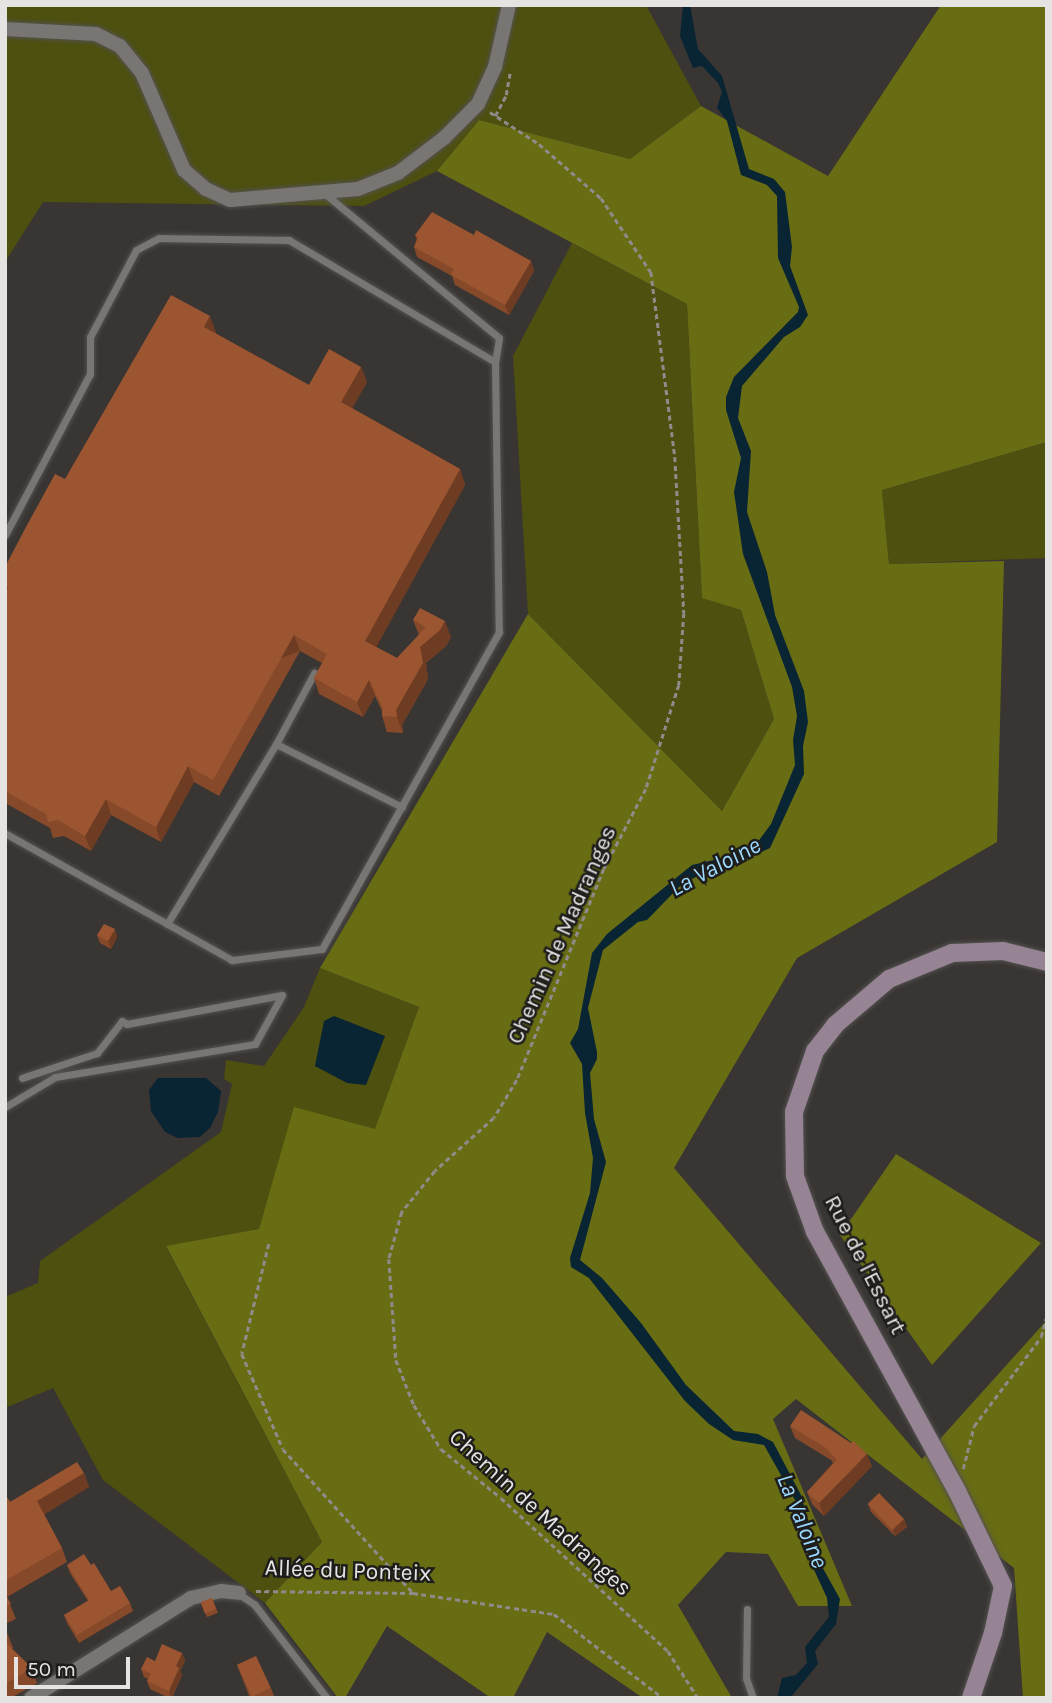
<!DOCTYPE html>
<meta charset="utf-8">
<style>
body{margin:0}
#map{position:relative;width:1052px;height:1703px;overflow:hidden;background:#383533;font-family:Karla,sans-serif}
div>[style]{position:absolute}
[style*='--x']{left:calc(var(--x)*1px);top:calc(var(--y)*1px);width:calc(var(--w)*1px);rotate:calc(var(--a)*1deg)}
.green>*{inset:0;background:#4d500e}
.forest>*{inset:0;background:#686d13}
.water>*{inset:0;background:#092432}
.path>*{height:2.5px;margin-top:-1.25px;transform-origin:0;background:repeating-linear-gradient(90deg,#8e8b8a 0 5px,transparent 0 8.5px)}
.roads{filter:drop-shadow(0 0 2px #53514f) drop-shadow(0 0 2px #53514f)}
.lane>*{height:7px;margin:-3.5px;padding:0 3.5px;transform-origin:3.5px;border-radius:3.5px;background:#787573}
.street>*{height:14px;margin:-7px;padding:0 7px;transform-origin:7px;border-radius:7px;background:#787573}
.secondary>*{height:18px;margin:-9px;padding:0 9px;transform-origin:9px;border-radius:9px;background:#968393}
.wall>*{inset:0;background:#86492a;transform-origin:0 0}
.shaded-wall>*{inset:0;background:#6d3c22;transform-origin:0 0}
.building>*{inset:0;background:#9c5531;transform-origin:0 0}
span{translate:-50% -50%;white-space:nowrap;text-align:center;line-height:1.15;-webkit-text-stroke:5px #1e1d1c;paint-order:stroke}
.street-label{font-size:23px;color:#e6e4e3}
.water-label{font-size:24px;color:#9cd9ff;font-style:italic}
.frame{position:absolute;inset:0;border:7px solid #e6e4e3;pointer-events:none}
.scale{position:absolute;left:14px;top:1657px;width:116px;height:32px;box-sizing:border-box;border:4px solid #e6e4e3;border-top:0;padding-left:9px;font-size:21px;line-height:24px;white-space:nowrap;color:#e6e4e3;-webkit-text-stroke:5px #1e1d1c;paint-order:stroke}
</style>
<div id="map">
<div class="green">
<div style="clip-path:polygon(5px 5px,646px 5px,701px 106px,630px 159px,479px 120px,437px 171px,364px 206px,43px 202px,5px 262px)"></div>
<div style="clip-path:polygon(572px 243px,687px 304px,702px 597px,741px 610px,774px 719px,722px 811px,528px 614px,513px 356px)"></div>
<div style="clip-path:polygon(1047px 442px,1047px 558px,889px 564px,882px 490px)"></div>
<div style="clip-path:polygon(320px 968px,419px 1007px,375px 1130px,295px 1108px,259px 1229px,166px 1247px,322px 1542px,265px 1603px,103px 1480px,53px 1388px,5px 1408px,5px 1297px,38px 1283px,40px 1261px,221px 1132px,232px 1084px,224px 1079px,226px 1060px,264px 1066px,304px 1007px)"></div>
</div>
<div class="forest">
<div style="clip-path:polygon(941px 5px,1047px 5px,1047px 442px,882px 490px,889px 564px,1004px 561px,997px 842px,797px 958px,674px 1168px,922px 1459px,1047px 1320px,1047px 1698px,1023px 1698px,1014px 1568px,796px 1399px,773px 1419px,852px 1606px,798px 1606px,768px 1554px,726px 1552px,678px 1605px,732px 1698px,643px 1698px,547px 1632px,513px 1698px,491px 1698px,387px 1626px,345px 1698px,338px 1698px,265px 1603px,322px 1542px,166px 1246px,259px 1229px,294px 1107px,375px 1129px,419px 1007px,320px 968px,528px 614px,722px 811px,774px 719px,741px 610px,702px 598px,687px 304px,437px 171px,479px 120px,630px 159px,701px 106px,828px 176px)"></div>
<div style="clip-path:polygon(896px 1154px,1041px 1243px,932px 1365px,840px 1235px)"></div>
</div>
<div class="water">
<div style="clip-path:polygon(683px 5px,690px 5px,698px 49px,722px 76px,749px 169px,774px 179px,785px 192px,792px 247px,790px 266px,808px 315px,800px 327px,784px 337px,742px 386px,738px 418px,751px 451px,747px 512px,767px 572px,775px 615px,804px 691px,808px 722px,803px 746px,804px 774px,770px 848px,726px 869px,705px 872px,692px 879px,679px 887px,647px 920px,638px 922px,603px 950px,588px 1008px,597px 1052px,597px 1059px,590px 1073px,594px 1119px,606px 1162px,580px 1260px,602px 1278px,641px 1323px,686px 1385px,734px 1431px,758px 1434px,773px 1442px,801px 1495px,820px 1563px,840px 1599px,836px 1624px,815px 1651px,818px 1664px,790px 1698px,777px 1698px,782px 1678px,796px 1675px,807px 1663px,805px 1647px,829px 1617px,827px 1598px,810px 1561px,795px 1500px,764px 1445px,733px 1440px,709px 1424px,685px 1401px,589px 1278px,571px 1267px,570px 1258px,590px 1193px,593px 1158px,585px 1113px,582px 1064px,570px 1043px,578px 1029px,592px 953px,607px 934px,692px 865px,727px 857px,757px 843px,771px 824px,795px 765px,793px 740px,797px 716px,792px 687px,743px 554px,734px 492px,741px 458px,726px 410px,726px 397px,734px 377px,798px 312px,799px 307px,778px 258px,777px 196px,767px 185px,741px 175px,727px 121px,717px 108px,722px 92px,718px 83px,702px 66px,693px 68px,680px 36px)"></div>
<div style="clip-path:polygon(334px 1016px,385px 1036px,366px 1085px,347px 1083px,315px 1066px,324px 1021px)"></div>
<div style="clip-path:polygon(158px 1078px,206px 1078px,221px 1091px,218px 1112px,210px 1128px,200px 1137px,178px 1138px,165px 1132px,151px 1111px,149px 1090px)"></div>
</div>
<div class="path">
<div style="--x:490;--y:112;--w:59;--a:33.1"></div>
<div style="--x:539;--y:144;--w:82;--a:41.1"></div>
<div style="--x:601;--y:198;--w:89;--a:56"></div>
<div style="--x:651;--y:272;--w:187;--a:82.6"></div>
<div style="--x:675;--y:457;--w:156;--a:86.7"></div>
<div style="--x:684;--y:613;--w:72;--a:94"></div>
<div style="--x:679;--y:685;--w:109;--a:107.6"></div>
<div style="--x:646;--y:789;--w:90;--a:117.7"></div>
<div style="--x:604;--y:869;--w:228;--a:112.4"></div>
<div style="--x:517;--y:1080;--w:44;--a:121.2"></div>
<div style="--x:494;--y:1118;--w:79;--a:138.1"></div>
<div style="--x:435;--y:1171;--w:53;--a:128.8"></div>
<div style="--x:402;--y:1212;--w:49;--a:105.5"></div>
<div style="--x:389;--y:1259;--w:101;--a:86"></div>
<div style="--x:396;--y:1360;--w:48;--a:68.2"></div>
<div style="--x:414;--y:1405;--w:52;--a:58.5"></div>
<div style="--x:441;--y:1449;--w:77;--a:39.2"></div>
<div style="--x:501;--y:1498;--w:226;--a:42.5"></div>
<div style="--x:668;--y:1651;--w:56;--a:57.4"></div>
<div style="--x:495;--y:116;--w:24;--a:-62"></div>
<div style="--x:506;--y:95;--w:22;--a:-80"></div>
<div style="--x:269;--y:1244;--w:113;--a:103.8"></div>
<div style="--x:242;--y:1354;--w:103;--a:66.7"></div>
<div style="--x:283;--y:1449;--w:194;--a:47.9"></div>
<div style="--x:963;--y:1469;--w:44;--a:-75.7"></div>
<div style="--x:974;--y:1426;--w:111;--a:-53"></div>
<div style="--x:1041;--y:1337;--w:23;--a:-75"></div>
<div style="--x:256;--y:1591;--w:157;--a:0.7"></div>
<div style="--x:413;--y:1593;--w:143;--a:8.5"></div>
<div style="--x:554;--y:1614;--w:138;--a:37.6"></div>
</div>
<div class="roads">
<div class="lane">
<div style="--x:324;--y:193;--w:227;--a:39.6"></div>
<div style="--x:499;--y:338;--w:24;--a:99"></div>
<div style="--x:5;--y:535;--w:182;--a:-62.2"></div>
<div style="--x:90;--y:374;--w:37;--a:-90"></div>
<div style="--x:90;--y:337;--w:98;--a:-62.1"></div>
<div style="--x:136;--y:250;--w:26;--a:-28"></div>
<div style="--x:159;--y:238;--w:130;--a:0.9"></div>
<div style="--x:289;--y:240;--w:239;--a:30.6"></div>
<div style="--x:495;--y:362;--w:270;--a:89.2"></div>
<div style="--x:499;--y:632;--w:363;--a:119.2"></div>
<div style="--x:322;--y:949;--w:91;--a:173"></div>
<div style="--x:232;--y:960;--w:260;--a:-150.8"></div>
<div style="--x:276;--y:744;--w:81;--a:-61.8"></div>
<div style="--x:167;--y:924;--w:210;--a:-58.8"></div>
<div style="--x:276;--y:744;--w:141;--a:26.6"></div>
<div style="--x:5;--y:1107;--w:58;--a:-31"></div>
<div style="--x:55;--y:1077;--w:203;--a:-9.4"></div>
<div style="--x:255;--y:1044;--w:56;--a:-61.1"></div>
<div style="--x:282;--y:995;--w:158;--a:169.4"></div>
<div style="--x:127;--y:1024;--w:6;--a:-149"></div>
<div style="--x:122;--y:1021;--w:41;--a:128"></div>
<div style="--x:97;--y:1053;--w:79;--a:161.6"></div>
<div style="--x:239;--y:1594;--w:18;--a:34"></div>
<div style="--x:254;--y:1604;--w:119;--a:52.2"></div>
<div style="--x:747;--y:1609;--w:69;--a:90.8"></div>
<div style="--x:746;--y:1678;--w:21;--a:71"></div>
</div>
<div class="street">
<div style="--x:5;--y:29;--w:91;--a:3.1"></div>
<div style="--x:96;--y:34;--w:27;--a:27"></div>
<div style="--x:120;--y:46;--w:35;--a:51"></div>
<div style="--x:142;--y:73;--w:106;--a:66.6"></div>
<div style="--x:184;--y:170;--w:29;--a:41"></div>
<div style="--x:206;--y:189;--w:26;--a:25"></div>
<div style="--x:230;--y:200;--w:128;--a:-4.9"></div>
<div style="--x:358;--y:189;--w:43;--a:-21.8"></div>
<div style="--x:398;--y:173;--w:58;--a:-37.3"></div>
<div style="--x:444;--y:138;--w:48;--a:-45"></div>
<div style="--x:478;--y:104;--w:41;--a:-65.3"></div>
<div style="--x:495;--y:67;--w:64;--a:-77.3"></div>
<div style="--x:31;--y:1698;--w:189;--a:-32"></div>
<div style="--x:191;--y:1598;--w:31;--a:-13"></div>
<div style="--x:221;--y:1591;--w:18;--a:6"></div>
</div>
<div class="secondary">
<div style="--x:971;--y:1698;--w:69;--a:-71.3"></div>
<div style="--x:993;--y:1633;--w:48;--a:-78"></div>
<div style="--x:1003;--y:1586;--w:106;--a:-115.8"></div>
<div style="--x:957;--y:1491;--w:295;--a:-118.7"></div>
<div style="--x:815;--y:1232;--w:59;--a:-109.7"></div>
<div style="--x:795;--y:1176;--w:64;--a:-90.9"></div>
<div style="--x:794;--y:1112;--w:65;--a:-71"></div>
<div style="--x:815;--y:1051;--w:33;--a:-52"></div>
<div style="--x:835;--y:1025;--w:71;--a:-40.4"></div>
<div style="--x:889;--y:979;--w:68;--a:-22.4"></div>
<div style="--x:952;--y:953;--w:51;--a:-2.2"></div>
<div style="--x:1003;--y:951;--w:45;--a:14"></div>
</div>
</div>
<div class="wall">
<div style="clip-path:polygon(415px 235px,474px 235px,531px 261px,534px 271px,509px 315px,455px 285px,452px 276px,417px 257px,414px 247px,417px 240px)"></div>
<div style="clip-path:polygon(216px 332px,215px 333px,309px 385px,361px 367px,367px 382px,352px 408px,460px 469px,465px 485px,376px 647px,397px 658px,419px 635px,413px 620px,451px 637px,446px 646px,426px 663px,428px 679px,402px 725px,403px 733px,387px 732px,382px 716px,382px 711px,375px 696px,363px 717px,319px 694px,314px 678px,322px 663px,300px 651px,219px 796px,194px 782px,161px 842px,111px 815px,91px 851px,64px 836px,53px 838px,50px 828px,5px 803px,5px 584px,65px 479px)"></div>
<div style="clip-path:polygon(115px 929px,117px 937px,111px 949px,100px 943px,97px 935px)"></div>
<div style="clip-path:polygon(790px 1426px,872px 1466px,824px 1516px,812px 1504px,807px 1492px,833px 1463px,831px 1460px,795px 1438px)"></div>
<div style="clip-path:polygon(84px 1473px,89px 1487px,44px 1514px,62px 1548px,67px 1562px,7px 1597px,16px 1619px,5px 1624px,5px 1494px,10px 1502px)"></div>
<div style="clip-path:polygon(868px 1504px,904px 1519px,907px 1527px,895px 1536px,871px 1512px)"></div>
<div style="clip-path:polygon(67px 1565px,91px 1565px,111px 1591px,130px 1603px,133px 1611px,79px 1643px,67px 1623px,64px 1615px,88px 1601px,70px 1573px)"></div>
<div style="left:212px;top:1598px;width:16px;height:12px;rotate:68deg"></div>
<div style="clip-path:polygon(5px 1627px,13px 1648px,12px 1649px,32px 1668px,37px 1683px,11px 1698px,5px 1698px)"></div>
<div style="clip-path:polygon(182px 1653px,185px 1661px,180px 1671px,182px 1675px,172px 1698px,169px 1698px,150px 1689px,147px 1681px,148px 1679px,144px 1677px,141px 1669px,155px 1661px)"></div>
<div style="clip-path:polygon(237px 1665px,271px 1688px,274px 1696px,270px 1698px,250px 1698px)"></div>
</div>
<div class="shaded-wall">
<div style="clip-path:polygon(531px 261px,534px 271px,509px 315px,505px 305px)"></div>
<div style="clip-path:polygon(210px 316px,216px 332px,210px 343px,204px 327px)"></div>
<div style="clip-path:polygon(361px 367px,367px 382px,347px 418px,341px 402px)"></div>
<div style="clip-path:polygon(460px 469px,465px 485px,371px 657px,365px 641px)"></div>
<div style="clip-path:polygon(445px 621px,451px 637px,446px 646px,426px 663px,428px 679px,402px 725px,403px 733px,397px 717px,396px 710px,420px 647px)"></div>
<div style="left:294px;top:635px;width:17px;height:166px;rotate:69deg"></div>
<div style="clip-path:polygon(369px 680px,375px 696px,363px 717px,357px 702px)"></div>
<div style="clip-path:polygon(188px 766px,194px 782px,161px 842px,156px 827px)"></div>
<div style="clip-path:polygon(106px 799px,111px 815px,91px 851px,85px 836px)"></div>
<div style="clip-path:polygon(115px 929px,117px 937px,111px 949px,108px 941px)"></div>
<div style="clip-path:polygon(867px 1454px,872px 1466px,824px 1516px,819px 1503px)"></div>
<div style="clip-path:polygon(84px 1473px,89px 1487px,42px 1516px,37px 1501px)"></div>
<div style="clip-path:polygon(904px 1519px,907px 1527px,895px 1536px,892px 1528px)"></div>
<div style="clip-path:polygon(182px 1653px,185px 1661px,180px 1671px,182px 1675px,171px 1698px,169px 1691px,176px 1666px)"></div>
</div>
<div class="building">
<div style="clip-path:polygon(432px 212px,474px 235px,476px 230px,531px 261px,505px 305px,451px 275px,454px 269px,414px 247px,418px 237px,415px 235px)"></div>
<div style="clip-path:polygon(171px 295px,210px 316px,204px 327px,309px 385px,329px 349px,361px 367px,341px 402px,460px 469px,365px 641px,397px 658px,426px 627px,413px 620px,420px 608px,445px 621px,440px 630px,420px 647px,423px 663px,396px 710px,397px 717px,382px 716px,383px 708px,369px 680px,357px 702px,314px 678px,327px 654px,294px 635px,213px 780px,188px 766px,156px 827px,106px 799px,85px 836px,58px 820px,48px 822px,46px 814px,5px 791px,5px 594px,9px 587px,5px 584px,5px 567px,26px 527px,55px 474px,65px 479px)"></div>
<div style="clip-path:polygon(104px 924px,115px 929px,108px 941px,97px 935px)"></div>
<div style="clip-path:polygon(801px 1410px,851px 1443px,853px 1441px,867px 1454px,819px 1503px,807px 1492px,837px 1460px,826px 1448px,790px 1426px)"></div>
<div style="clip-path:polygon(77px 1462px,84px 1473px,37px 1501px,62px 1548px,5px 1581px,5px 1494px,10px 1502px)"></div>
<div style="left:879px;top:1493px;width:36px;height:16px;rotate:46deg"></div>
<div style="clip-path:polygon(84px 1554px,91px 1565px,94px 1563px,111px 1591px,120px 1586px,130px 1603px,77px 1635px,64px 1615px,89px 1600px,67px 1565px)"></div>
<div style="clip-path:polygon(5px 1593px,11px 1604px,5px 1607px)"></div>
<div style="left:212px;top:1598px;width:12px;height:12px;rotate:70deg"></div>
<div style="clip-path:polygon(5px 1642px,32px 1668px,5px 1684px)"></div>
<div style="clip-path:polygon(162px 1644px,182px 1653px,176px 1666px,179px 1668px,169px 1691px,147px 1681px,151px 1674px,141px 1669px,147px 1657px,155px 1661px)"></div>
<div style="left:256px;top:1656px;width:35px;height:21px;rotate:65deg"></div>
</div>
<div class="street-label">
<span style="left:562px;top:935px;rotate:-66deg">Chemin de Madranges</span>
<span style="left:865px;top:1265px;rotate:63deg">Rue de l'Essart</span>
<span style="left:540px;top:1513px;rotate:42deg">Chemin de Madranges</span>
<span style="left:348px;top:1571px;rotate:2deg">Allée du Ponteix</span>
</div>
<div class="water-label">
<span style="left:715px;top:867px;rotate:-28deg">La Valoine</span>
<span style="left:802px;top:1521px;rotate:68deg">La Valoine</span>
</div>
<div class="frame"></div>
<div class="scale">50 m</div>
</div>
